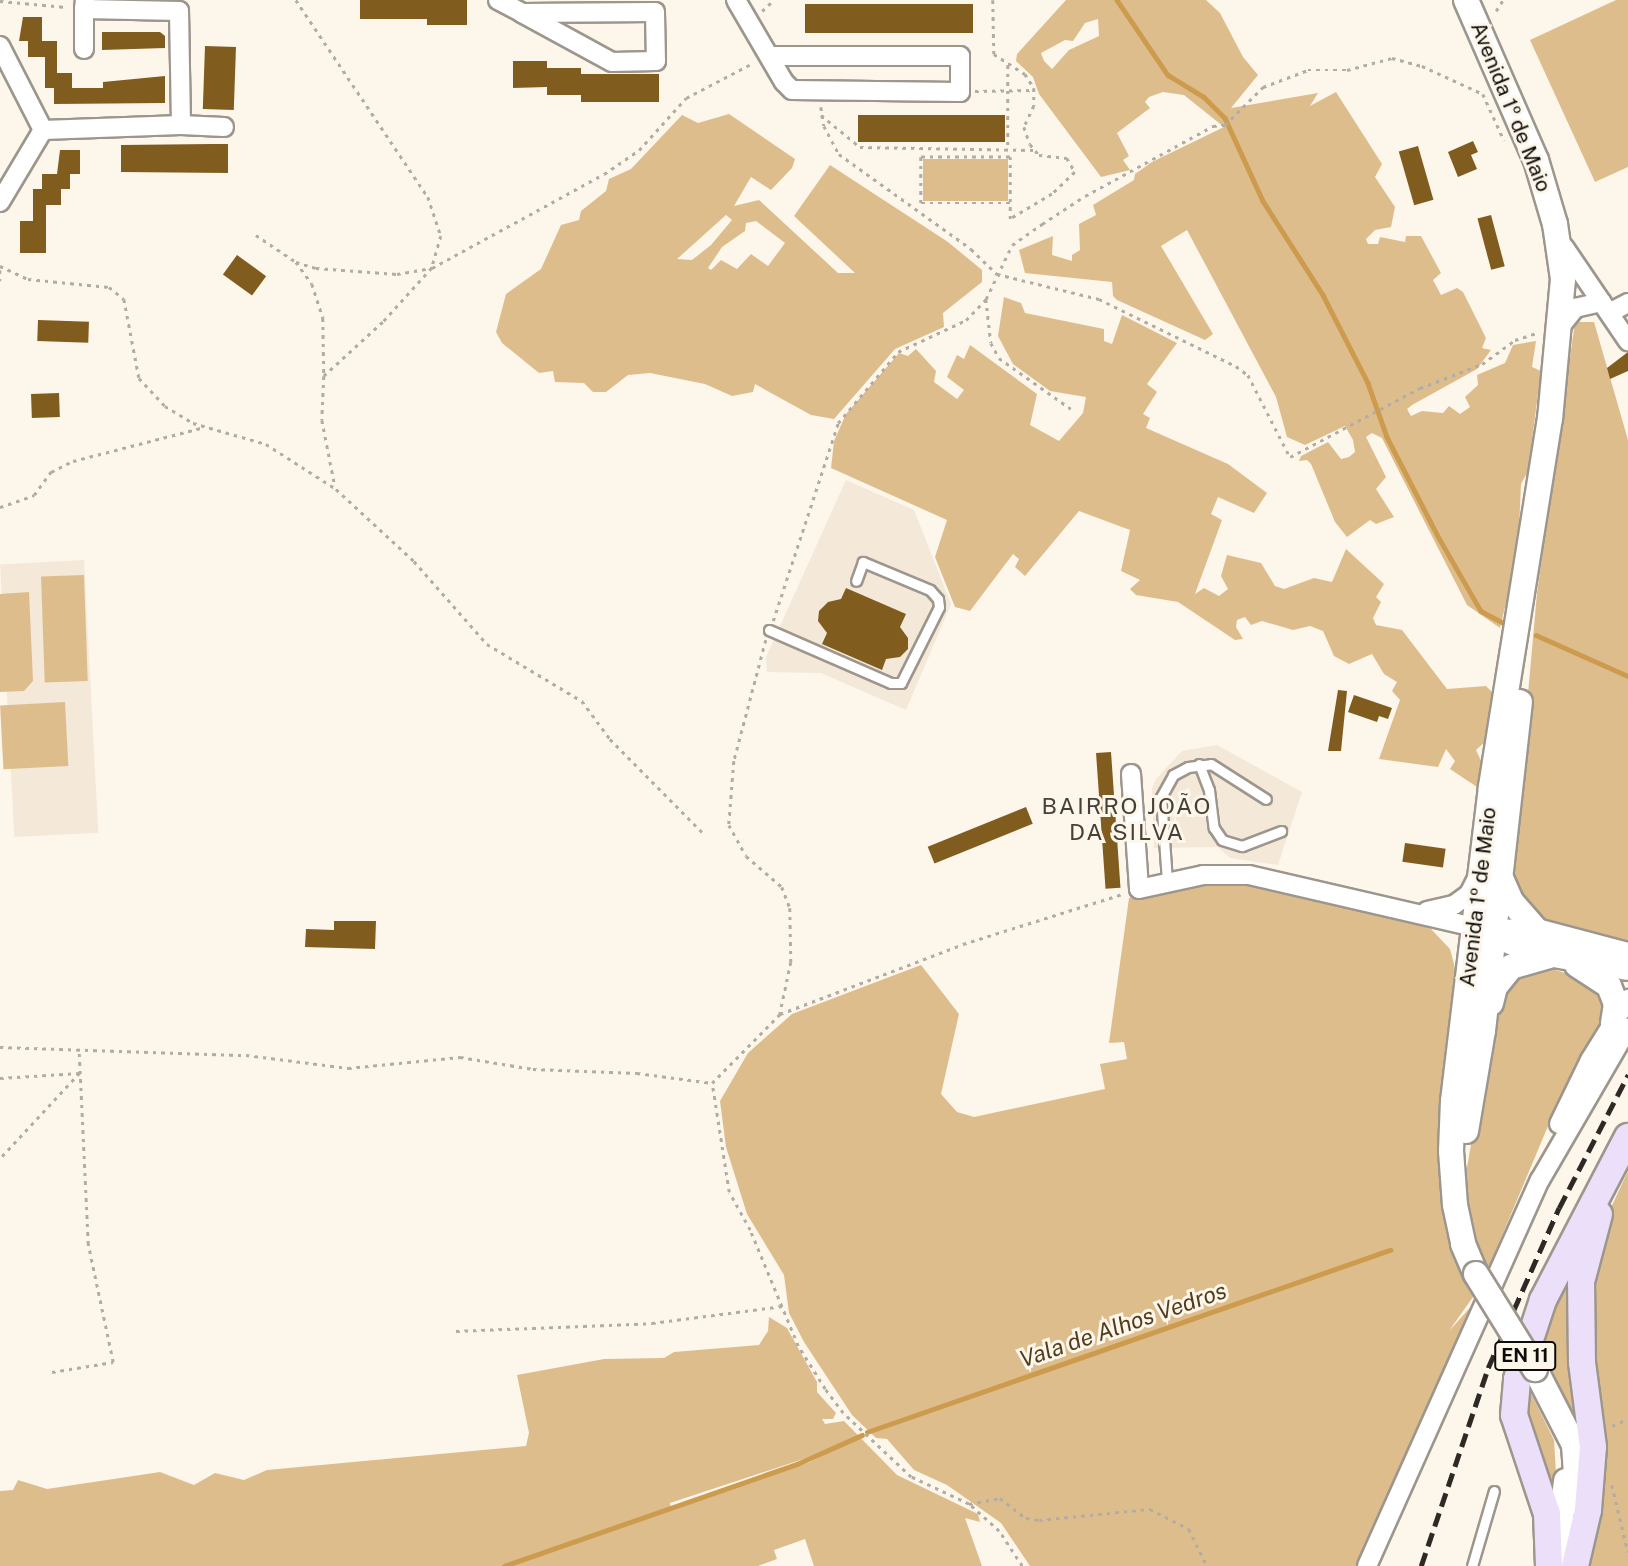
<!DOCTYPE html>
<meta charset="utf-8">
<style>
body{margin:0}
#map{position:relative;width:1628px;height:1566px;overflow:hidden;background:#fdf6eb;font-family:"Public Sans",sans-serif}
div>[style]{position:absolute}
.built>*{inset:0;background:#f4e8d8;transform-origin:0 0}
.green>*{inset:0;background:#debd8d;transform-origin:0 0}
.stream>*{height:4.5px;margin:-2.25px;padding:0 2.25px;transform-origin:2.25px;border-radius:2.25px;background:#cd9b4d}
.building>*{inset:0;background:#815c1f;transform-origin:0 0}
.path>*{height:2.5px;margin-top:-1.25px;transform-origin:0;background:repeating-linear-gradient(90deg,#b2aca4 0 3.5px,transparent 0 8.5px)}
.roads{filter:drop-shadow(2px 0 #9d968d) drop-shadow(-2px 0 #9d968d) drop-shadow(0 2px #9d968d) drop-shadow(0 -2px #9d968d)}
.service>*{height:9px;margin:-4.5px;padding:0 4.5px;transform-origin:4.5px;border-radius:4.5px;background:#fff}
.minor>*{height:18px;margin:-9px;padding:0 9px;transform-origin:9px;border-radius:9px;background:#fff}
.secondary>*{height:24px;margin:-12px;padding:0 12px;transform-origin:12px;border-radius:12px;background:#fff}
.primary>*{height:26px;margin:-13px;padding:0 13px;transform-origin:13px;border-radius:13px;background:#ebdffa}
.rail>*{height:4.5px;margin-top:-2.25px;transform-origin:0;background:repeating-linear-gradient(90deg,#2d2a26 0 14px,transparent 0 21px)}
.bridges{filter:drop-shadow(2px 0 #9d968d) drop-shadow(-2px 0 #9d968d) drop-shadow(0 2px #9d968d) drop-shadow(0 -2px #9d968d)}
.secondary-bridge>*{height:24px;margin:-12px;padding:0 12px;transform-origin:12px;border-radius:12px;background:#fff}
span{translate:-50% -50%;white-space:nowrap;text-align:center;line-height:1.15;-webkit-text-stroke:6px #fdf6eb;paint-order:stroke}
.shield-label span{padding:2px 5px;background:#fdf6eb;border:2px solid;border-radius:5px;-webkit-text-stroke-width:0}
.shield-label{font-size:19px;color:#0e0c09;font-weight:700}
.street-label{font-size:21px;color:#0e0c09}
.neighbourhood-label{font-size:23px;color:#464038;letter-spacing:2px}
.water-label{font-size:23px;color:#513c1b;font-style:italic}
</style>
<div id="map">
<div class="built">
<div style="clip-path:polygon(846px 480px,914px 510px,951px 604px,906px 710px,821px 673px,767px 672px,766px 657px)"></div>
<div style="left:84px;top:560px;width:273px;height:84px;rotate:87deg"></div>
<div style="clip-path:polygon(1217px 745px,1302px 792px,1278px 865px,1230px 858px,1218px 847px,1154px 848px,1152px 788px,1156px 779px,1182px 751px)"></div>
</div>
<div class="green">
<div style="clip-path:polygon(evenodd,1066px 0,1206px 0,1220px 13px,1243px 57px,1258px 75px,1231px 108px,1318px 93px,1310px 106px,1336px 92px,1382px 164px,1375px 177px,1395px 207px,1391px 227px,1375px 230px,1366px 239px,1368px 244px,1378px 244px,1380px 237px,1405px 242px,1406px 236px,1421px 236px,1441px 273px,1433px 280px,1441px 295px,1457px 288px,1463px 292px,1486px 338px,1482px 348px,1491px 350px,1477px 369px,1412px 405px,1407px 409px,1411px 416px,1422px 411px,1443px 413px,1449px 406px,1460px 414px,1470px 407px,1465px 397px,1478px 385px,1477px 375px,1505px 363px,1513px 345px,1536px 341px,1532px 367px,1541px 371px,1528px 471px,1521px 484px,1518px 553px,1500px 628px,1467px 605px,1382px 438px,1372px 433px,1366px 437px,1386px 477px,1376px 489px,1394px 517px,1376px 524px,1370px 520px,1347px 537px,1335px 522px,1311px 464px,1307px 460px,1299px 461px,1301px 456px,1328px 442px,1341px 459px,1349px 457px,1355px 452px,1353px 440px,1345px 426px,1305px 445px,1287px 437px,1276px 397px,1187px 230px,1161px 246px,1213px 334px,1205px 340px,1117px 300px,1113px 296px,1112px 282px,1025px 273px,1019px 250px,1053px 236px,1052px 255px,1072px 261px,1072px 255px,1080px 250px,1079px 224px,1096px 215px,1093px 205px,1134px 180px,1135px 174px,1152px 162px,1224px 127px,1184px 95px,1163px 92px,1149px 97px,1145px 102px,1150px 108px,1117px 133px,1129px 156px,1123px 160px,1130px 170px,1101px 177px,1039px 94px,1033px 77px,1016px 61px,1017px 54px,1066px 0,1098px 19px,1099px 36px,1069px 50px,1052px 69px,1044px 61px,1041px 53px,1065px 40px,1073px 41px,1085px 23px,1098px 19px)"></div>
<div style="clip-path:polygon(1616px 0,1628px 0,1628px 167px,1595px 182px,1530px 40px)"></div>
<div style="clip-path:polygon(evenodd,729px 114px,795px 159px,792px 168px,771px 190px,751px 177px,734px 206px,759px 200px,838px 273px,855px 273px,794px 216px,830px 165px,948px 242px,982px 270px,982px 282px,943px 313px,944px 327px,895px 349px,834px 419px,811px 415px,755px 384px,753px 392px,732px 396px,705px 384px,650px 373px,628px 375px,606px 392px,593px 392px,584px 383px,555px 382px,553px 371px,539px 373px,502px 343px,496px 332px,506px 294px,541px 269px,561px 225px,579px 220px,581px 211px,606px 191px,609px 179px,631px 169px,682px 115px,698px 123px,729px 114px,726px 215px,732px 220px,711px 245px,692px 260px,677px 259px,726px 215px,729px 114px,756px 221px,785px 243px,768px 266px,751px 254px,737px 269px,721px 260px,711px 270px,708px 268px,722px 247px,745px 231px,746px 223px,756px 221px)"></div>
<div style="left:923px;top:159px;width:85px;height:42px"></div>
<div style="clip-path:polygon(1004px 297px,1021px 303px,1025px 313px,1104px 329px,1104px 341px,1112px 344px,1122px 315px,1177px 343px,1147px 384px,1157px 392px,1143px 414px,1150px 418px,1146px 428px,1228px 464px,1267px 493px,1254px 513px,1218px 497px,1211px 514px,1222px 520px,1195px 594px,1204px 588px,1219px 596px,1228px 589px,1221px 576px,1227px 555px,1261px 563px,1275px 586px,1284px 589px,1314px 578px,1332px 582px,1346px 549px,1384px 584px,1376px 597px,1381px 602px,1373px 618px,1376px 625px,1402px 630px,1447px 689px,1486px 686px,1493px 693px,1487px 740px,1476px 750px,1484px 767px,1477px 787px,1450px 769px,1455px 761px,1446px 749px,1438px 767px,1379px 759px,1400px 700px,1392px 691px,1397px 682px,1384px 674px,1372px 654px,1349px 664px,1334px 656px,1323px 631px,1310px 626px,1293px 630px,1262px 621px,1251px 625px,1245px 617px,1237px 620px,1236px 627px,1243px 639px,1235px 640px,1178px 602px,1136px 595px,1130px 589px,1140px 580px,1121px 571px,1130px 530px,1079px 511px,1025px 576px,1015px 567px,1019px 559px,1013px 554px,970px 611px,955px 607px,935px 557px,947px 520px,831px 468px,834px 441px,846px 414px,899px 353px,908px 356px,916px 349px,936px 371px,934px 382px,957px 399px,964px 390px,947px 377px,957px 355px,964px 359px,970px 345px,1037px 394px,1030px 425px,1059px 441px,1083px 413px,1086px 397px,1050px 391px,1013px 364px,998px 336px)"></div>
<div style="clip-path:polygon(1575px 322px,1594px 322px,1628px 440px,1628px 944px,1536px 918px,1511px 885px,1537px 593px)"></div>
<div style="left:84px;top:575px;width:106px;height:43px;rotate:88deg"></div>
<div style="clip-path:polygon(29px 592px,33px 681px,24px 691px,0 692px,0 594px)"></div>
<div style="left:65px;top:702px;width:64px;height:65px;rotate:87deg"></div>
<div style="clip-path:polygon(1209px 883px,1257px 885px,1415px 923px,1431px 929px,1450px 949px,1455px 968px,1441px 1202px,1450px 1246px,1473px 1297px,1449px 1331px,1475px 1302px,1357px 1566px,1030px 1566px,1001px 1523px,947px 1485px,914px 1470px,887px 1439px,876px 1438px,852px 1415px,804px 1342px,789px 1313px,784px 1275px,747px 1214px,726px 1147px,720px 1101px,748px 1053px,792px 1014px,921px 965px,959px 1014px,941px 1094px,957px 1112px,974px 1117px,1105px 1089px,1100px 1064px,1127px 1059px,1124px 1042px,1109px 1043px,1129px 898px,1162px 887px)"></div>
<div style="clip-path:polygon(1543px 966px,1597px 983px,1608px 1017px,1551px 1119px,1488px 1269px,1472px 1232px,1465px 1179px,1493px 1019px,1504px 982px)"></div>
<div style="clip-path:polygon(1628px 1171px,1628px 1566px,1587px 1566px,1587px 1307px,1601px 1229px)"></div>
<div style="clip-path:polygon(1576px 1251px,1577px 1430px,1536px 1345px)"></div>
<div style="clip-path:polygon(evenodd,769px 1317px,787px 1328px,817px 1382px,817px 1392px,836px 1413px,833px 1419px,822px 1419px,825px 1424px,844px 1421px,897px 1475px,978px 1514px,980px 1522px,965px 1518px,982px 1566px,814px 1566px,805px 1539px,774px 1550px,777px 1559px,758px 1566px,0 1566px,0 1491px,13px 1490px,18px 1480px,47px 1489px,160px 1472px,194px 1485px,215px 1473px,244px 1480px,267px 1470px,526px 1446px,529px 1433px,517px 1375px,604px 1359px,664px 1358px,674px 1352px,759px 1345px,768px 1331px,769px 1317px,837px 1448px,810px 1462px,671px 1509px,670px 1503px,837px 1448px)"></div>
<div style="clip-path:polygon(1523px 1377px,1554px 1440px,1558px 1507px,1528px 1446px)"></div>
</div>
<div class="stream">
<div style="left:1117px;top:0;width:91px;rotate:55.8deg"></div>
<div style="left:1168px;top:75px;width:42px;rotate:31.4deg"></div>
<div style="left:1204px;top:97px;width:30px;rotate:45deg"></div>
<div style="left:1225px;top:118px;width:91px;rotate:65.4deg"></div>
<div style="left:1263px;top:201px;width:112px;rotate:57.4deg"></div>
<div style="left:1323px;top:295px;width:99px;rotate:62.9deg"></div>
<div style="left:1368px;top:383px;width:57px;rotate:70.6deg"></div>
<div style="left:1387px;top:437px;width:114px;rotate:62.8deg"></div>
<div style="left:1439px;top:538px;width:84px;rotate:60.1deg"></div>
<div style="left:1481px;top:611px;width:30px;rotate:28deg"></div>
<div style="left:1536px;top:635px;width:101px;rotate:24deg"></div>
<div style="left:867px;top:1432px;width:554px;rotate:-19.19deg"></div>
<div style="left:504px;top:1566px;width:310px;rotate:-19.2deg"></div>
<div style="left:797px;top:1464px;width:71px;rotate:-24deg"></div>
</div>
<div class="building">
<div style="clip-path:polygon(360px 0,467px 0,467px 25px,427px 25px,427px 19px,360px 19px)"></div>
<div style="left:973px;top:4px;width:29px;height:168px;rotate:90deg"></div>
<div style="clip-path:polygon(23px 17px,42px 17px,42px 41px,57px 41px,57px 73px,72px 73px,72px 88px,103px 88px,103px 82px,165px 76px,165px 103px,54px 104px,54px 88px,45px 88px,45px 57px,28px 57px,28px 41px,19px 41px)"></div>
<div style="clip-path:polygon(102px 32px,160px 32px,165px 36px,165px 48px,102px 50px)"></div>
<div style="left:205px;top:46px;width:31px;height:63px;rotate:2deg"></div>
<div style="clip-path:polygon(513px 61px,547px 61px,547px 68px,581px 68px,581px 74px,659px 74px,659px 102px,581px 102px,581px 95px,547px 95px,547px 87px,513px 88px)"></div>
<div style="left:858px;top:115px;width:147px;height:27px"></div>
<div style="clip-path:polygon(1473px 141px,1478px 152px,1471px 155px,1477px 169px,1458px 177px,1448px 152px)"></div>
<div style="clip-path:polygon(212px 144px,228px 144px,228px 173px,121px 172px,121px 145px)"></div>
<div style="left:1418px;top:146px;width:56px;height:20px;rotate:74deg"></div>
<div style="clip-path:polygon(60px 150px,80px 150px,80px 174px,70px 174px,70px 189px,61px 189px,61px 205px,46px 205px,46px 253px,20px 253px,20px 221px,33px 221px,33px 189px,42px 189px,42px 174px,57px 174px)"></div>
<div style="left:1491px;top:215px;width:53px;height:14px;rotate:75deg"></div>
<div style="left:237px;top:255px;width:36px;height:24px;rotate:36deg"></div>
<div style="left:38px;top:320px;width:51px;height:21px;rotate:2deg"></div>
<div style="clip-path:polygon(1628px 352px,1628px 371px,1610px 379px,1607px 368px)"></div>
<div style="left:59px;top:393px;width:24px;height:28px;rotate:88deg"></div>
<div style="clip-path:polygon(846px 588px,906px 614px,900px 627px,908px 638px,908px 649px,900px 657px,886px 659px,882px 670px,822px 644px,827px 633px,818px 621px,819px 611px,828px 602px,841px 599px)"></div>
<div style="clip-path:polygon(1338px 690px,1347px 691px,1341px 751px,1328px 751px)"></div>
<div style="clip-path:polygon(1354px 695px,1392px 708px,1388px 719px,1379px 716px,1377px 722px,1348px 712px)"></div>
<div style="left:1111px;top:752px;width:136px;height:15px;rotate:86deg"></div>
<div style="left:1026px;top:807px;width:18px;height:106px;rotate:68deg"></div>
<div style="left:1405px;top:843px;width:41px;height:19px;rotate:8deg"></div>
<div style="clip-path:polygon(334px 921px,376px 921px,375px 949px,305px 947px,306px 929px,334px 930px)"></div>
</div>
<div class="path">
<div style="left:296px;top:0;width:237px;rotate:56.2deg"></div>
<div style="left:428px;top:197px;width:41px;rotate:71.6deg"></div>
<div style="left:441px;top:236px;width:33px;rotate:106deg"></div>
<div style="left:432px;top:268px;width:73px;rotate:132.2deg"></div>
<div style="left:383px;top:322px;width:80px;rotate:137.5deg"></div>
<div style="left:324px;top:376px;width:44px;rotate:92.6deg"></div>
<div style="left:322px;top:420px;width:67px;rotate:78.9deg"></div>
<div style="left:993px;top:0;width:54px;rotate:88.9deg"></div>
<div style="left:994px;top:54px;width:37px;rotate:33deg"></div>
<div style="left:1025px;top:74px;width:17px;rotate:57deg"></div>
<div style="left:1034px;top:88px;width:18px;rotate:90deg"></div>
<div style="left:1034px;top:106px;width:23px;rotate:115deg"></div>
<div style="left:1024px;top:127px;width:18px;rotate:71deg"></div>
<div style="left:1030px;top:144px;width:14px;rotate:51deg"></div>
<div style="left:1039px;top:155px;width:28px;rotate:6deg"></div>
<div style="left:1067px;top:158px;width:16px;rotate:60deg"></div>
<div style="left:1075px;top:172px;width:32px;rotate:136deg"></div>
<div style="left:1052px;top:194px;width:49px;rotate:149.2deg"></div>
<div style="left:1010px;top:219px;width:62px;rotate:-90deg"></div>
<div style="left:1010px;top:157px;width:89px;rotate:180deg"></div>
<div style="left:921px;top:157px;width:46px;rotate:90deg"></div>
<div style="left:921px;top:203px;width:89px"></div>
<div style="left:0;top:1px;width:66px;rotate:5.2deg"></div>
<div style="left:762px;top:11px;width:16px;rotate:-43deg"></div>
<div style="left:1496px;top:11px;width:13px;rotate:-58deg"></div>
<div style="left:1008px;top:65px;width:84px;rotate:90deg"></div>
<div style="left:975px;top:91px;width:59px;rotate:-1deg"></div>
<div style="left:821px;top:107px;width:19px;rotate:81deg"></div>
<div style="left:824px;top:126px;width:32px;rotate:62deg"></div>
<div style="left:839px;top:154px;width:163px;rotate:35.7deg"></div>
<div style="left:971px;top:249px;width:36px;rotate:44deg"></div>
<div style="left:997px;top:274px;width:105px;rotate:13.8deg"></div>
<div style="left:1099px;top:299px;width:153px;rotate:26.1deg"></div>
<div style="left:1236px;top:366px;width:15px;rotate:37deg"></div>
<div style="left:1248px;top:375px;width:92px;rotate:62.9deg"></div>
<div style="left:1290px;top:457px;width:147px;rotate:-28deg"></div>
<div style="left:1420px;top:388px;width:66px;rotate:-21.2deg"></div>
<div style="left:1482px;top:364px;width:41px;rotate:-36deg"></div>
<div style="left:1515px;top:340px;width:25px;rotate:-18deg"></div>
<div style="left:821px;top:115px;width:50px;rotate:39.4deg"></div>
<div style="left:860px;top:147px;width:174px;rotate:1deg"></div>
<div style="left:256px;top:235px;width:48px;rotate:34deg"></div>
<div style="left:296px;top:262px;width:21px;rotate:17deg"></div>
<div style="left:316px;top:268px;width:81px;rotate:4.2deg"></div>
<div style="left:397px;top:274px;width:36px;rotate:-10deg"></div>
<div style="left:432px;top:268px;width:196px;rotate:-28.7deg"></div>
<div style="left:604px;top:174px;width:42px;rotate:-34.4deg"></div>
<div style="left:639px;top:150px;width:70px;rotate:-47.9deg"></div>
<div style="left:686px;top:98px;width:76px;rotate:-27.6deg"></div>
<div style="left:296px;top:262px;width:27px;rotate:54deg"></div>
<div style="left:312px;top:284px;width:36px;rotate:72deg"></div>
<div style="left:323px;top:318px;width:56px;rotate:89deg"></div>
<div style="left:0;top:266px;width:31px;rotate:25deg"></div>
<div style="left:28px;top:279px;width:81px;rotate:5.6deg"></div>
<div style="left:109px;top:287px;width:19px;rotate:39deg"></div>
<div style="left:124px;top:299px;width:80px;rotate:79.2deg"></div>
<div style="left:139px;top:378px;width:38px;rotate:47deg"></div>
<div style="left:165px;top:406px;width:33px;rotate:31deg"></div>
<div style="left:193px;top:423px;width:76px;rotate:16deg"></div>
<div style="left:266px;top:444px;width:83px;rotate:32.7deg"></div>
<div style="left:336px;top:489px;width:106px;rotate:42.7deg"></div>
<div style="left:414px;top:561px;width:111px;rotate:48.7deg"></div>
<div style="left:487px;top:644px;width:111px;rotate:31deg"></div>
<div style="left:582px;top:701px;width:47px;rotate:53.6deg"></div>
<div style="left:610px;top:739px;width:131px;rotate:45.3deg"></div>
<div style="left:0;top:270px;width:11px;rotate:90deg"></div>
<div style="left:986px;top:299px;width:44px;rotate:83.5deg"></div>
<div style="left:991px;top:343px;width:17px;rotate:62deg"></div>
<div style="left:999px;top:358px;width:88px;rotate:35.3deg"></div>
<div style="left:0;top:507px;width:36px;rotate:-19deg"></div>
<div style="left:34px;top:495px;width:29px;rotate:-54deg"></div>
<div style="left:51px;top:472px;width:25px;rotate:-27deg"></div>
<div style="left:73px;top:461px;width:135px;rotate:-14.5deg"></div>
<div style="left:773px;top:621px;width:208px;rotate:-71.8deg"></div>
<div style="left:838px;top:423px;width:93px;rotate:-49.8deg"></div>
<div style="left:898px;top:352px;width:75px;rotate:-25.2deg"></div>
<div style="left:966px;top:320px;width:29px;rotate:-46deg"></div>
<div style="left:986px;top:299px;width:60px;rotate:-64.3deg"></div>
<div style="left:1012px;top:245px;width:37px;rotate:-35deg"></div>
<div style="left:1042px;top:224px;width:51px;rotate:-33.1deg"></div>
<div style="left:1085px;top:196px;width:146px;rotate:-28.7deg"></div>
<div style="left:1213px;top:126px;width:12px;rotate:-5deg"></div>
<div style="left:1225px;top:125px;width:54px;rotate:-45deg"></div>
<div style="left:1263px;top:87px;width:48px;rotate:-20.7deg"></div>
<div style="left:1308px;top:70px;width:39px"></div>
<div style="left:1347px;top:70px;width:47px;rotate:-14.9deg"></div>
<div style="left:1392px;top:58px;width:31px;rotate:15deg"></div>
<div style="left:1422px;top:66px;width:67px;rotate:24.7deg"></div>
<div style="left:1483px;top:94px;width:51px;rotate:65.5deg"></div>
<div style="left:766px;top:640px;width:125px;rotate:104.8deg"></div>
<div style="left:734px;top:761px;width:64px;rotate:94.5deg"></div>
<div style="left:729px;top:825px;width:35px;rotate:61deg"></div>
<div style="left:746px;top:856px;width:48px;rotate:40.7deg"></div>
<div style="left:782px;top:887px;width:22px;rotate:69deg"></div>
<div style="left:790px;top:908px;width:54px;rotate:88.9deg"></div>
<div style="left:791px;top:962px;width:53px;rotate:101.9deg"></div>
<div style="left:0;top:1047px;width:246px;rotate:1.9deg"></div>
<div style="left:246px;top:1055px;width:103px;rotate:7.3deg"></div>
<div style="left:348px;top:1068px;width:113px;rotate:-5.6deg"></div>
<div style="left:460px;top:1057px;width:74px;rotate:9.3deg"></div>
<div style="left:533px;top:1069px;width:104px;rotate:2.2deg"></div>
<div style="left:637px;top:1073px;width:76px;rotate:7.6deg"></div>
<div style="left:0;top:1078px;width:80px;rotate:-3.6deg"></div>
<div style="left:80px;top:1073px;width:117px;rotate:132.9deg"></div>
<div style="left:456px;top:1331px;width:196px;rotate:-2.3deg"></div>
<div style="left:652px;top:1323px;width:132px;rotate:-7.4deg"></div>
<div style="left:52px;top:1372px;width:62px;rotate:-9.3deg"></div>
<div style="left:113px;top:1362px;width:121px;rotate:-102deg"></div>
<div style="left:88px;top:1244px;width:192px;rotate:-92.7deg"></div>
<div style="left:1612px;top:1426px;width:17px;rotate:-24deg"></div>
<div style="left:1612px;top:1485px;width:69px;rotate:76.6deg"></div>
<div style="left:969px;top:1504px;width:32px;rotate:-11deg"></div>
<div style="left:1000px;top:1498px;width:33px;rotate:38deg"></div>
<div style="left:1026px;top:1518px;width:13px;rotate:9deg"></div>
<div style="left:1039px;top:1520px;width:112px;rotate:-5.7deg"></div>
<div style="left:1150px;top:1509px;width:44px;rotate:27.1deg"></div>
<div style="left:1189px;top:1529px;width:41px;rotate:64.1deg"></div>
<div style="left:1022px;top:1566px;width:42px;rotate:-123.3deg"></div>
<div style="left:999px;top:1531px;width:40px;rotate:-138deg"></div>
<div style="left:969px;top:1504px;width:64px;rotate:-155deg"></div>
<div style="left:911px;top:1477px;width:93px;rotate:-136.7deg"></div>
<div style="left:843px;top:1413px;width:30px;rotate:-127deg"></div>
<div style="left:825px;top:1389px;width:51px;rotate:-122.1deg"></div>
<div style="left:798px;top:1346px;width:126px;rotate:-112.5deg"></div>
<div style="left:750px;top:1230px;width:43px;rotate:-118.9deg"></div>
<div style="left:729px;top:1192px;width:110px;rotate:-98.9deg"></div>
<div style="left:712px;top:1083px;width:97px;rotate:-45.4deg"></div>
<div style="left:780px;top:1014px;width:196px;rotate:-20.9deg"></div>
<div style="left:963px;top:944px;width:168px;rotate:-17.4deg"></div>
</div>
<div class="roads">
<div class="service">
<div style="left:769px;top:630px;width:133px;rotate:23.5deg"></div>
<div style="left:891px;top:683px;width:10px"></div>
<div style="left:901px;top:683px;width:85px;rotate:-63.4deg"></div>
<div style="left:939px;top:607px;width:8px;rotate:-97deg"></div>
<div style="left:938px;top:599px;width:12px;rotate:-132deg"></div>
<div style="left:930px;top:590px;width:73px;rotate:-157.3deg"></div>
<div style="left:863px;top:562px;width:20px;rotate:110deg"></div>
<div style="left:1199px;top:764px;width:28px;rotate:69deg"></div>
<div style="left:1209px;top:790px;width:38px;rotate:83deg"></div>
<div style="left:1214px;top:828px;width:14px;rotate:56deg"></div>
<div style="left:1222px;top:840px;width:21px;rotate:17deg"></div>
<div style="left:1242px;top:846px;width:42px;rotate:-21deg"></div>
<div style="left:1167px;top:881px;width:84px;rotate:-94.1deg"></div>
<div style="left:1161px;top:797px;width:25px;rotate:-61deg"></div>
<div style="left:1173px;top:775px;width:17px;rotate:-28deg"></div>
<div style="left:1188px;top:767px;width:23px;rotate:-7deg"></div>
<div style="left:1211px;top:764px;width:65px;rotate:32.5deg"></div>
<div style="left:1472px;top:1566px;width:78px;rotate:-73.7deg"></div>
</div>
<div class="minor">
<div style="left:498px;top:0;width:27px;rotate:28deg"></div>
<div style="left:522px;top:13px;width:102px;rotate:28.6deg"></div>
<div style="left:612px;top:62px;width:44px;rotate:-1.3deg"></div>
<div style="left:656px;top:61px;width:49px;rotate:-91.2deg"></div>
<div style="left:655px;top:12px;width:133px;rotate:179.6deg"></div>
<div style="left:736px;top:0;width:95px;rotate:59.7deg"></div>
<div style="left:784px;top:82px;width:11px;rotate:45deg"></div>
<div style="left:792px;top:90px;width:168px;rotate:0.7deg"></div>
<div style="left:960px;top:92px;width:36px;rotate:-90deg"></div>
<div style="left:960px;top:56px;width:191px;rotate:180deg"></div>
<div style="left:84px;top:9px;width:40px;rotate:90deg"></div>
<div style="left:0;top:46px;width:94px;rotate:62.9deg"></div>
<div style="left:43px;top:130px;width:138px;rotate:-2.1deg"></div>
<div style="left:181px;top:125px;width:114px;rotate:-91deg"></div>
<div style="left:179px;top:11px;width:95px;rotate:-178.8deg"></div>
<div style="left:84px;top:9px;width:9px;rotate:-84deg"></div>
<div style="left:181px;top:125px;width:43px;rotate:2.7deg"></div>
<div style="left:0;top:202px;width:84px;rotate:-59.2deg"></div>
<div style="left:1564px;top:247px;width:114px;rotate:55.8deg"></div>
<div style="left:1611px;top:312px;width:19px;rotate:-28deg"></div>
<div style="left:1559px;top:328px;width:26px;rotate:-51deg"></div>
<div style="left:1575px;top:308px;width:27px;rotate:-13deg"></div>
<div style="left:1131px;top:774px;width:115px;rotate:86deg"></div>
<div style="left:1139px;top:889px;width:66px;rotate:-12.3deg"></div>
<div style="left:1203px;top:875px;width:46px"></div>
<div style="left:1249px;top:875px;width:232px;rotate:13deg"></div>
<div style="left:1427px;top:911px;width:28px;rotate:-13deg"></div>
<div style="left:1454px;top:905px;width:19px;rotate:-36deg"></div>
<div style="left:1469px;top:894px;width:20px;rotate:-63deg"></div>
<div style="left:1559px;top:1124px;width:71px;rotate:-64.2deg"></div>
<div style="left:1590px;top:1060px;width:72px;rotate:-58.1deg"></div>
<div style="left:1367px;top:1566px;width:423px;rotate:-65.9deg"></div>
<div style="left:1540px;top:1180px;width:176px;rotate:-59.9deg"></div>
</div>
<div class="secondary">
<div style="left:1466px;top:0;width:175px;rotate:66.4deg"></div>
<div style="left:1536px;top:160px;width:67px;rotate:73.5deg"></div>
<div style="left:1555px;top:224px;width:56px;rotate:81.7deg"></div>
<div style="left:1563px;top:279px;width:140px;rotate:95.3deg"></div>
<div style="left:1550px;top:418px;width:374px;rotate:99.1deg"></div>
<div style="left:1491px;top:787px;width:316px;rotate:96.9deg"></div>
<div style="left:1453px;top:1101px;width:50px;rotate:92.3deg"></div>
<div style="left:1451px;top:1151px;width:54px;rotate:85.8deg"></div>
<div style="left:1455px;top:1205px;width:40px;rotate:78deg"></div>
<div style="left:1463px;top:1244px;width:33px;rotate:67deg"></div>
<div style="left:1500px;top:876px;width:27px;rotate:66deg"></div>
<div style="left:1511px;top:901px;width:40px;rotate:49deg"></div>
<div style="left:1479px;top:928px;width:57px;rotate:23.9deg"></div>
<div style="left:1531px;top:951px;width:98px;rotate:9.9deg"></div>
<div style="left:1494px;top:932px;width:43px;rotate:-1.3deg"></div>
<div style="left:1537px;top:931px;width:94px;rotate:14.8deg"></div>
<div style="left:1577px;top:965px;width:38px;rotate:33deg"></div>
<div style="left:1609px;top:986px;width:19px;rotate:69deg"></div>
<div style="left:1616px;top:1004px;width:19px;rotate:99deg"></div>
<div style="left:1491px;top:1003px;width:16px;rotate:-76deg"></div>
<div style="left:1495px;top:987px;width:26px;rotate:-51deg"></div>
<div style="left:1511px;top:967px;width:40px;rotate:-16deg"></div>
<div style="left:1466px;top:1131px;width:101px;rotate:-80.4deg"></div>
<div style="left:1483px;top:1031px;width:331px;rotate:-83.6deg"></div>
<div style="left:1535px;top:1369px;width:85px;rotate:62.8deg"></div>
<div style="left:1574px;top:1445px;width:57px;rotate:86deg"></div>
<div style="left:1555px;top:1566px;width:86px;rotate:-82.6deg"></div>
</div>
<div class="primary">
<div style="left:1549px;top:1566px;width:52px;rotate:-92.2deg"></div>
<div style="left:1547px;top:1514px;width:104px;rotate:-108.4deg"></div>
<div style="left:1514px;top:1415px;width:36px;rotate:-85deg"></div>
<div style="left:1517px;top:1379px;width:83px;rotate:-71.8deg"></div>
<div style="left:1543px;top:1300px;width:184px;rotate:-62.5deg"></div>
<div style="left:1575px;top:1566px;width:57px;rotate:-76.9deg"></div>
<div style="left:1588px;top:1510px;width:63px;rotate:-85.5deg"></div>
<div style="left:1593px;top:1447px;width:86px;rotate:-97.4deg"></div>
<div style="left:1582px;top:1362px;width:80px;rotate:-90.7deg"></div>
<div style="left:1581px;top:1282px;width:70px;rotate:-75.2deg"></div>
</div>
</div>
<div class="rail">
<div style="left:1421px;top:1566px;width:209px;rotate:-71.3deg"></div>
<div style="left:1488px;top:1368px;width:175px;rotate:-66.1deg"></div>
<div style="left:1559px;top:1208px;width:150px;rotate:-62.6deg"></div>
</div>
<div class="bridges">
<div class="secondary-bridge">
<div style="left:1476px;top:1274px;width:112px;rotate:58.2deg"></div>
</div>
</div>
<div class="shield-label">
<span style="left:1525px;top:1356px">EN 11</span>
</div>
<div class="street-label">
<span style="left:1511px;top:107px;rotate:68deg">Avenida 1º de Maio</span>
<span style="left:1478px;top:897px;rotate:-83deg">Avenida 1º de Maio</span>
</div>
<div class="neighbourhood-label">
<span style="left:1127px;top:819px">BAIRRO JOÃO<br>DA SILVA</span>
</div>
<div class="water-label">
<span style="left:1123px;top:1325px;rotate:-19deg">Vala de Alhos Vedros</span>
</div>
</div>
